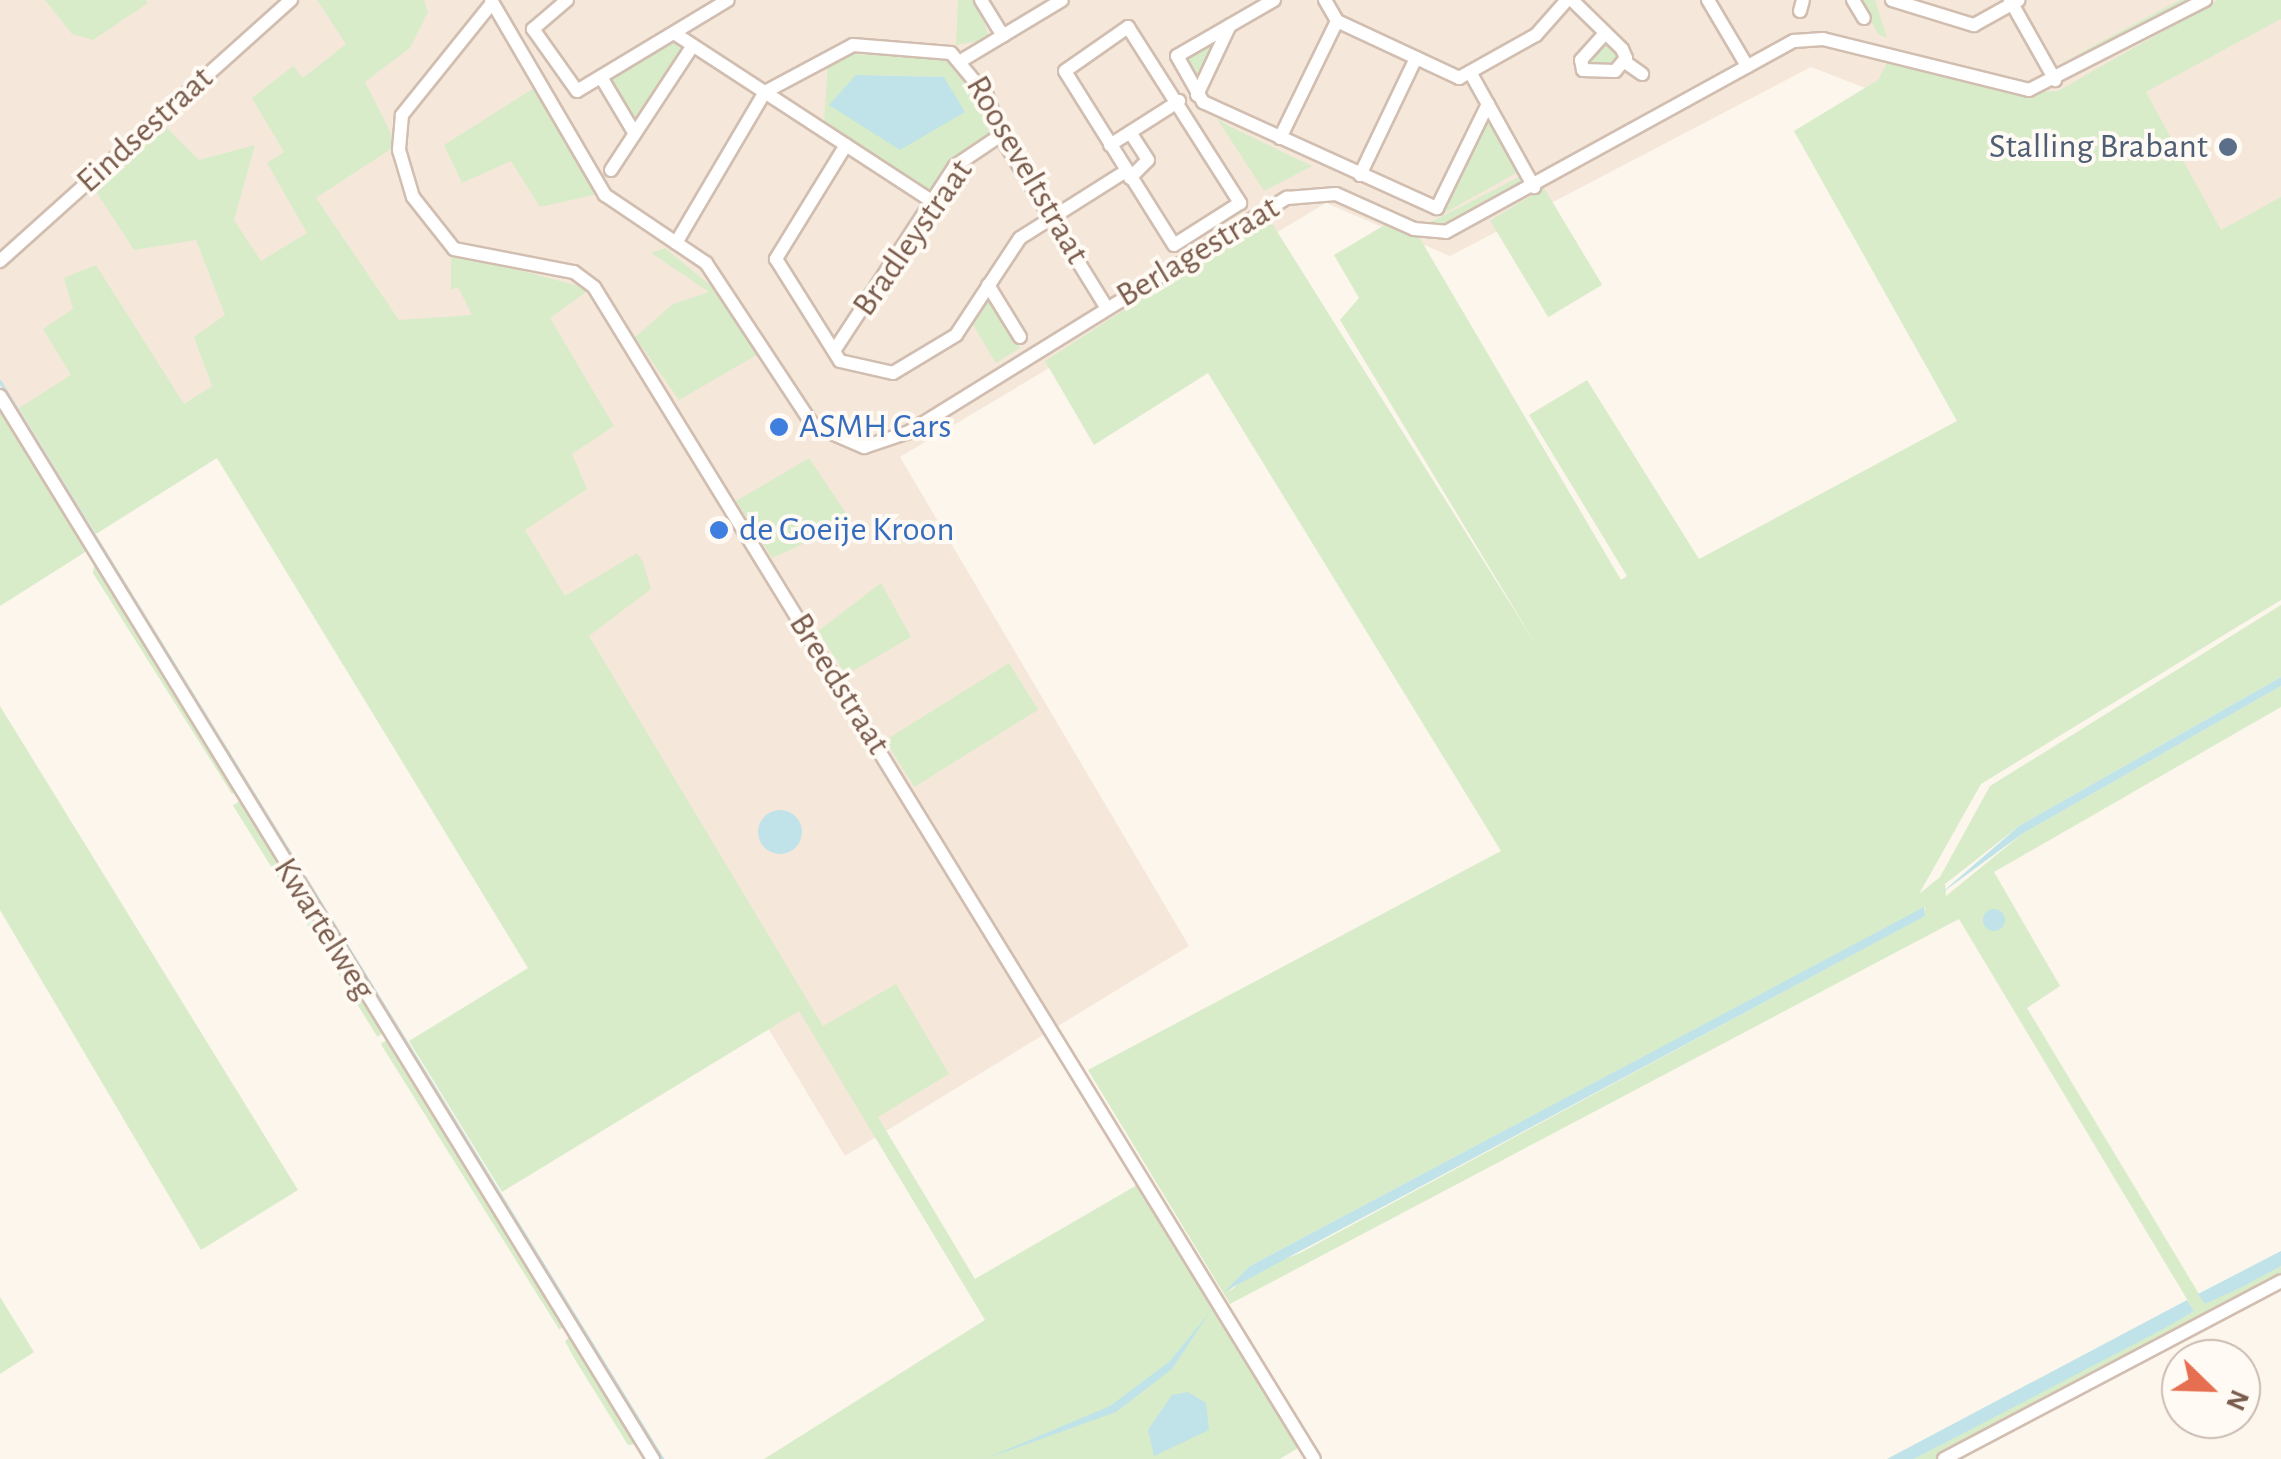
<!DOCTYPE html>
<style>
body{margin:0}
#map{position:relative;width:2281px;height:1459px;overflow:hidden;background:#fdf6ec;font-family:"Alegreya Sans",sans-serif}
div>[style]{position:absolute}
.residential>*{inset:0;background:#f5e8da}
.green>*{inset:0;background:#d8ecc9;transform-origin:0 0}
.water>*{inset:0;background:#bfe3e8}
.round{border-radius:50%}
.stream>*{height:2.5px;margin:-1.25px;padding:0 1.25px;transform-origin:1.25px;border-radius:1.25px;background:#bfe3e8}
.roads{filter:drop-shadow(2px 0 #d1beb0) drop-shadow(-2px 0 #d1beb0) drop-shadow(0 2px #d1beb0) drop-shadow(0 -2px #d1beb0)}
.minor>*{height:12px;margin:-6px;padding:0 6px;transform-origin:6px;border-radius:6px;background:#fff}
.dots>*{width:28px;height:28px;translate:-50% -50%;box-sizing:border-box;border:5px solid #fffaf3;border-radius:50%}
span{translate:-50% -50%;white-space:nowrap;text-align:center;line-height:1.15;-webkit-text-stroke:8px #fffaf3;paint-order:stroke}
.street-label{font-size:35px;color:#7a5c4d}
.service-label{font-size:35px;color:#4e5e75}
.right{translate:-100% -50%;text-align:right}
.shop-label{font-size:35px;color:#366cbe}
.left{translate:0 -50%;text-align:left}
.north{position:absolute;left:2161px;top:1339px;width:100px;height:100px;box-sizing:border-box;background:#fffaf3;border:2px solid #cabbb1;border-radius:50%;rotate:113deg;font-size:28px;font-weight:700;line-height:40px;text-align:center;color:#7a5c4d}
.north::after{content:'';display:block;margin:auto;width:35px;height:45px;background:#e76f51;clip-path:polygon(50% 0,100% 100%,50% 72%,0 100%)}
</style>
<div id="map">
<div class="residential">
<div style="clip-path:polygon(0 0,2281px 0,2281px 205px,2211px 242px,1990px 136px,1811px 67px,1450px 256px,1326px 203px,900px 457px,1189px 946px,845px 1156px,328px 296px,0 601px)"></div>
</div>
<div class="green">
<div style="clip-path:polygon(45px 0,146px 0,148px 3px,93px 40px,72px 34px)"></div>
<div style="clip-path:polygon(317px 0,424px 0,428px 12px,410px 48px,365px 82px,397px 145px,316px 198px,399px 320px,472px 315px,458px 287px,451px 290px,451px 252px,590px 289px,550px 318px,614px 426px,572px 454px,587px 489px,525px 530px,565px 596px,637px 553px,643px 562px,651px 589px,589px 636px,823px 1026px,896px 984px,949px 1074px,878px 1117px,975px 1279px,1137px 1185px,1298px 1448px,1280px 1459px,764px 1459px,985px 1320px,799px 1011px,502px 1192px,409px 1041px,528px 968px,217px 458px,96px 534px,19px 408px,71px 375px,43px 329px,73px 309px,64px 278px,96px 265px,184px 404px,212px 386px,194px 337px,225px 315px,196px 240px,134px 250px,95px 190px,166px 127px,199px 160px,255px 145px,234px 220px,261px 261px,307px 233px,267px 163px,284px 152px,252px 98px,293px 66px,303px 78px,346px 44px)"></div>
<div style="clip-path:polygon(958px 0,976px 0,990px 39px,956px 45px)"></div>
<div style="clip-path:polygon(1860px 0,1875px 0,1887px 38px,1878px 34px)"></div>
<div style="clip-path:polygon(2180px 0,2198px 0,2064px 62px,2102px 41px)"></div>
<div style="clip-path:polygon(evenodd,2218px 0,2281px 0,2281px 19px,2146px 92px,2221px 230px,2281px 197px,2281px 600px,1981px 784px,1919px 894px,1940px 877px,1990px 786px,2281px 605px,2281px 677px,2019px 826px,1945px 884px,1946px 896px,2022px 834px,2281px 686px,2281px 707px,1994px 872px,2060px 986px,2027px 1008px,2205px 1304px,2281px 1266px,2281px 1277px,1936px 1459px,1914px 1459px,2194px 1311px,1959px 919px,1230px 1304px,1088px 1070px,1501px 851px,1208px 373px,1094px 445px,1045px 361px,1268px 217px,1535px 643px,1340px 320px,1359px 298px,1334px 255px,1388px 223px,1419px 237px,1621px 580px,1627px 576px,1529px 415px,1587px 380px,1699px 559px,1957px 421px,1794px 131px,1878px 80px,1888px 61px,2019px 93px,2058px 91px,2218px 0,1925px 907px,1924px 916px,1300px 1253px,1252px 1272px,1228px 1293px,1250px 1266px,1925px 907px)"></div>
<div style="clip-path:polygon(671px 39px,684px 48px,633px 120px,610px 76px)"></div>
<div style="clip-path:polygon(1215px 41px,1217px 43px,1199px 84px,1182px 57px)"></div>
<div style="clip-path:polygon(1607px 41px,1620px 54px,1616px 66px,1589px 68px,1585px 61px)"></div>
<div style="clip-path:polygon(evenodd,850px 54px,953px 58px,981px 98px,990px 136px,949px 162px,928px 192px,824px 123px,828px 62px,850px 54px,856px 75px,943px 77px,965px 112px,856px 75px)"></div>
<div style="clip-path:polygon(534px 88px,598px 194px,540px 207px,511px 161px,462px 183px,444px 145px)"></div>
<div style="clip-path:polygon(1216px 117px,1225px 124px,1312px 166px,1264px 191px)"></div>
<div style="clip-path:polygon(1487px 117px,1520px 171px,1439px 216px,1444px 206px)"></div>
<div style="clip-path:polygon(1521px 176px,1518px 187px,1448px 226px,1423px 226px)"></div>
<div style="left:1544px;top:188px;width:113px;height:63px;rotate:59deg"></div>
<div style="clip-path:polygon(665px 248px,722px 295px,760px 353px,679px 400px,635px 337px,673px 304px,709px 292px,651px 253px)"></div>
<div style="clip-path:polygon(986px 297px,1020px 348px,996px 363px,970px 320px)"></div>
<div style="clip-path:polygon(0 406px,90px 549px,0 606px)"></div>
<div style="clip-path:polygon(809px 458px,852px 522px,772px 558px,736px 501px)"></div>
<div style="clip-path:polygon(95px 557px,238px 790px,232px 794px,93px 573px)"></div>
<div style="clip-path:polygon(881px 583px,911px 637px,846px 675px,818px 631px)"></div>
<div style="left:1009px;top:663px;width:55px;height:146px;rotate:58deg"></div>
<div style="clip-path:polygon(0 706px,298px 1190px,201px 1250px,0 910px)"></div>
<div style="left:243px;top:799px;width:273px;height:12px;rotate:58deg"></div>
<div style="left:390px;top:1038px;width:337px;height:11px;rotate:58deg"></div>
<div style="clip-path:polygon(0 1297px,34px 1352px,0 1374px)"></div>
<div style="clip-path:polygon(572px 1335px,639px 1444px,628px 1445px,574px 1358px,565px 1341px)"></div>
</div>
<div class="water">
<div style="clip-path:polygon(856px 75px,944px 77px,965px 112px,900px 150px,829px 105px)"></div>
<div style="clip-path:polygon(2281px 677px,2281px 686px,2022px 834px,1939px 895px,2019px 826px)"></div>
<div class="round" style="left:758px;top:810px;width:44px;height:44px"></div>
<div style="clip-path:polygon(1924px 907px,1925px 916px,1224px 1292px,1250px 1266px)"></div>
<div class="round" style="left:1983px;top:909px;width:22px;height:22px"></div>
<div style="clip-path:polygon(2281px 1251px,2281px 1266px,2242px 1287px,2205px 1304px,2198px 1294px)"></div>
<div style="clip-path:polygon(2187px 1300px,2194px 1311px,2167px 1327px,1914px 1459px,1887px 1459px)"></div>
<div style="clip-path:polygon(1210px 1312px,1172px 1369px,1116px 1412px,985px 1459px,1110px 1406px,1170px 1361px)"></div>
<div style="clip-path:polygon(1188px 1392px,1206px 1403px,1209px 1430px,1154px 1456px,1148px 1430px,1172px 1395px)"></div>
</div>
<div class="stream">
<div style="left:0;top:381px;width:1266px;rotate:58.41deg"></div>
</div>
<div class="roads">
<div class="minor">
<div style="left:491px;top:0;width:226px;rotate:59.7deg"></div>
<div style="left:605px;top:195px;width:122px;rotate:34deg"></div>
<div style="left:706px;top:263px;width:194px;rotate:56.6deg"></div>
<div style="left:813px;top:425px;width:56px;rotate:23.3deg"></div>
<div style="left:864px;top:447px;width:47px;rotate:-18.4deg"></div>
<div style="left:909px;top:432px;width:445px;rotate:-31.8deg"></div>
<div style="left:1287px;top:198px;width:49px;rotate:-4.7deg"></div>
<div style="left:1336px;top:194px;width:85px;rotate:24.2deg"></div>
<div style="left:1414px;top:229px;width:32px;rotate:5deg"></div>
<div style="left:1446px;top:232px;width:397px;rotate:-28.8deg"></div>
<div style="left:1794px;top:41px;width:29px;rotate:-4deg"></div>
<div style="left:1823px;top:39px;width:212px;rotate:13.9deg"></div>
<div style="left:2029px;top:90px;width:198px;rotate:-27.1deg"></div>
<div style="left:567px;top:0;width:45px;rotate:139.5deg"></div>
<div style="left:533px;top:29px;width:76px;rotate:54.6deg"></div>
<div style="left:577px;top:91px;width:176px;rotate:-31.1deg"></div>
<div style="left:981px;top:0;width:42px;rotate:58.6deg"></div>
<div style="left:1274px;top:0;width:112px;rotate:150deg"></div>
<div style="left:1177px;top:56px;width:53px;rotate:60.5deg"></div>
<div style="left:1203px;top:102px;width:257px;rotate:24.4deg"></div>
<div style="left:1437px;top:208px;width:116px;rotate:-63.9deg"></div>
<div style="left:1325px;top:0;width:24px;rotate:60deg"></div>
<div style="left:1337px;top:21px;width:135px;rotate:25deg"></div>
<div style="left:1459px;top:78px;width:88px;rotate:-29.2deg"></div>
<div style="left:1536px;top:35px;width:47px;rotate:-48.5deg"></div>
<div style="left:1572px;top:0;width:70px;rotate:44.4deg"></div>
<div style="left:1622px;top:49px;width:10px;rotate:66deg"></div>
<div style="left:1626px;top:58px;width:17px;rotate:130deg"></div>
<div style="left:1615px;top:71px;width:32px;rotate:-178deg"></div>
<div style="left:1583px;top:70px;width:10px;rotate:-101deg"></div>
<div style="left:1581px;top:60px;width:36px;rotate:-48deg"></div>
<div style="left:1708px;top:0;width:77px;rotate:59.4deg"></div>
<div style="left:1853px;top:0;width:21px;rotate:59deg"></div>
<div style="left:1892px;top:0;width:86px;rotate:17deg"></div>
<div style="left:1974px;top:25px;width:51px;rotate:-29.1deg"></div>
<div style="left:2010px;top:0;width:92px;rotate:60.6deg"></div>
<div style="left:492px;top:3px;width:144px;rotate:128.8deg"></div>
<div style="left:402px;top:115px;width:35px;rotate:95deg"></div>
<div style="left:399px;top:150px;width:49px;rotate:73.4deg"></div>
<div style="left:413px;top:197px;width:66px;rotate:51.7deg"></div>
<div style="left:454px;top:249px;width:122px;rotate:10.9deg"></div>
<div style="left:574px;top:272px;width:25px;rotate:37deg"></div>
<div style="left:594px;top:287px;width:1375px;rotate:58.44deg"></div>
<div style="left:1800px;top:11px;width:11px;rotate:-75deg"></div>
<div style="left:1128px;top:27px;width:209px;rotate:57.5deg"></div>
<div style="left:1240px;top:203px;width:78px;rotate:147.5deg"></div>
<div style="left:1174px;top:245px;width:205px;rotate:-122.1deg"></div>
<div style="left:1065px;top:71px;width:77px;rotate:-34.9deg"></div>
<div style="left:674px;top:33px;width:308px;rotate:33.1deg"></div>
<div style="left:964px;top:59px;width:114px;rotate:-31deg"></div>
<div style="left:1625px;top:62px;width:21px;rotate:35deg"></div>
<div style="left:1470px;top:72px;width:132px;rotate:60.9deg"></div>
<div style="left:601px;top:77px;width:66px;rotate:59.2deg"></div>
<div style="left:1197px;top:95px;width:77px;rotate:-64.8deg"></div>
<div style="left:1280px;top:138px;width:130px;rotate:-64deg"></div>
<div style="left:846px;top:145px;width:134px;rotate:121.6deg"></div>
<div style="left:776px;top:259px;width:120px;rotate:57.9deg"></div>
<div style="left:840px;top:361px;width:54px;rotate:12.8deg"></div>
<div style="left:893px;top:373px;width:74px;rotate:-31.1deg"></div>
<div style="left:956px;top:335px;width:116px;rotate:-56.6deg"></div>
<div style="left:1020px;top:238px;width:125px;rotate:-32.3deg"></div>
<div style="left:1110px;top:145px;width:82px;rotate:-32.5deg"></div>
<div style="left:611px;top:170px;width:149px;rotate:-56.7deg"></div>
<div style="left:1360px;top:175px;width:130px;rotate:-64.4deg"></div>
<div style="left:1130px;top:178px;width:25px;rotate:-45deg"></div>
<div style="left:1148px;top:160px;width:33px;rotate:-123deg"></div>
<div style="left:676px;top:243px;width:175px;rotate:-59.5deg"></div>
<div style="left:765px;top:92px;width:100px;rotate:-28.1deg"></div>
<div style="left:853px;top:45px;width:98px;rotate:4.7deg"></div>
<div style="left:951px;top:53px;width:56px;rotate:50.1deg"></div>
<div style="left:987px;top:96px;width:47px;rotate:70deg"></div>
<div style="left:1003px;top:140px;width:196px;rotate:58.3deg"></div>
<div style="left:0;top:261px;width:391px;rotate:-41.9deg"></div>
<div style="left:988px;top:285px;width:61px;rotate:58.4deg"></div>
<div style="left:834px;top:351px;width:221px;rotate:-56.8deg"></div>
<div style="left:955px;top:166px;width:55px;rotate:-34deg"></div>
<div style="left:0;top:396px;width:1248px;rotate:58.44deg"></div>
<div style="left:1944px;top:1459px;width:381px;rotate:-27.8deg"></div>
</div>
</div>
<div class="dots">
<div style="left:2228px;top:147px;background:#5c6f8a"></div>
<div style="left:779px;top:427px;background:#3f7fe0"></div>
<div style="left:719px;top:530px;background:#3f7fe0"></div>
</div>
<div class="street-label">
<span style="left:145px;top:130px;rotate:-42deg">Eindsestraat</span>
<span style="left:1027px;top:170px;rotate:60deg">Rooseveltstraat</span>
<span style="left:913px;top:238px;rotate:-55deg">Bradleystraat</span>
<span style="left:1198px;top:252px;rotate:-31deg">Berlagestraat</span>
<span style="left:839px;top:684px;rotate:58deg">Breedstraat</span>
<span style="left:324px;top:929px;rotate:58deg">Kwartelweg</span>
</div>
<div class="service-label">
<span class="right" style="left:2208px;top:147px">Stalling Brabant</span>
</div>
<div class="shop-label">
<span class="left" style="left:799px;top:427px">ASMH Cars</span>
<span class="left" style="left:739px;top:530px">de Goeije Kroon</span>
</div>
<div class="north">N</div>
</div>
